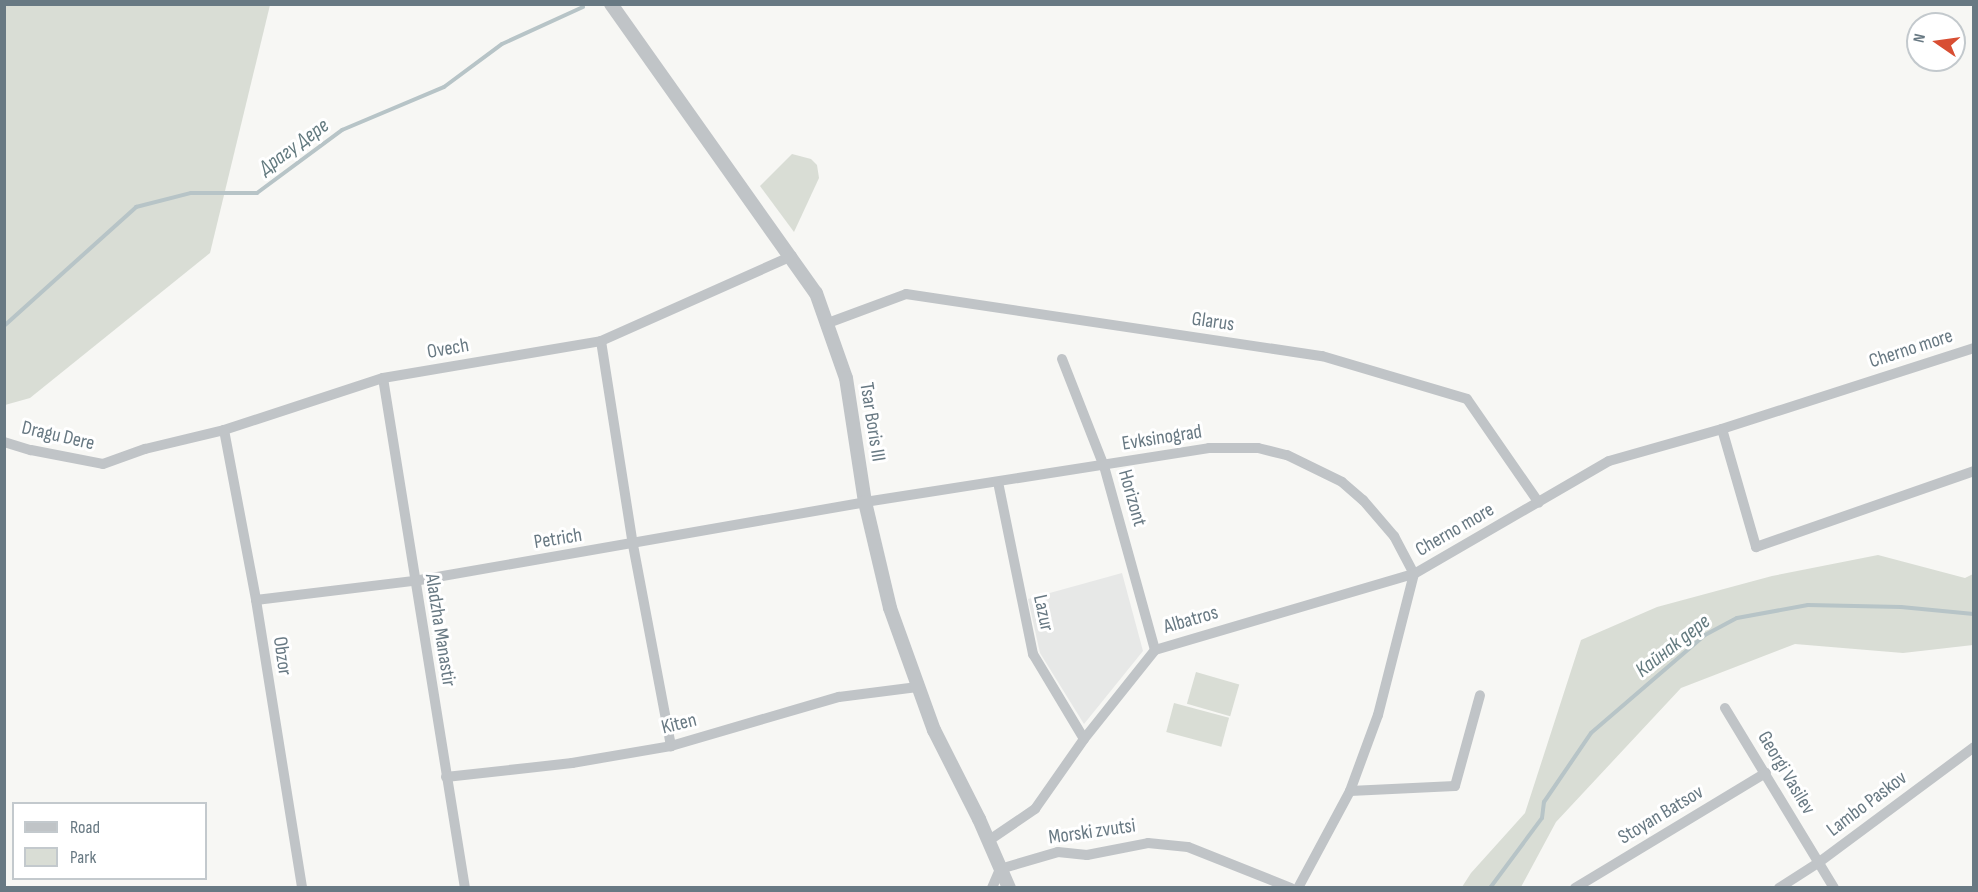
<!DOCTYPE html>
<meta charset="utf-8">
<style>
body{margin:0}
#map{position:relative;width:1978px;height:892px;overflow:hidden;background:#f7f7f4;font-family:"Sofia Sans Condensed",sans-serif}
div>[style]{position:absolute}
.built>*{inset:0;background:#e7e8e7}
.green>*{inset:0;background:#d9ddd5;transform-origin:0 0}
.stream>*{height:4px;margin:-2px;padding:0 2px;transform-origin:2px;border-radius:2px;background:#b7c4c7}
.minor>*{height:10px;margin:-5px;padding:0 5px;transform-origin:5px;border-radius:5px;background:#c0c4c7}
.tertiary>*{height:14px;margin:-7px;padding:0 7px;transform-origin:7px;border-radius:7px;background:#c0c4c7}
span{translate:-50% -50%;white-space:nowrap;text-align:center;line-height:1.15;-webkit-text-stroke:6px #fff;paint-order:stroke}
.street-label{font-size:20px;color:#687983}
.water-label{font-size:21px;color:#637a7f;font-style:italic}
.frame{position:absolute;inset:0;border:6px solid #687983;pointer-events:none}
.legend{position:absolute;left:12px;top:802px;width:195px;height:78px;box-sizing:border-box;background:#fff;border:2px solid #c3c9cd;margin:0;padding:8px 10px;list-style:none;font-size:18px;color:#687983}
.legend li{display:flex;align-items:center;gap:12px;height:30px}
.legend b{width:30px;border:2px solid #c3c9cd}
.north{position:absolute;left:1906px;top:12px;width:60px;height:60px;box-sizing:border-box;background:#fff;border:2px solid #c3c9cd;border-radius:50%;rotate:283deg;font-size:16px;font-weight:700;line-height:24px;text-align:center;color:#687983}
.north::after{content:'';display:block;margin:auto;width:21px;height:27px;background:#d84e33;clip-path:polygon(50% 0,100% 100%,50% 72%,0 100%)}
</style>
<div id="map">
<div class="built">
<div style="clip-path:polygon(1122px 573px,1143px 651px,1084px 724px,1040px 653px,1028px 599px)"></div>
</div>
<div class="green">
<div style="clip-path:polygon(5px 4px,270px 5px,210px 253px,30px 398px,5px 405px)"></div>
<div style="clip-path:polygon(792px 154px,811px 159px,817px 165px,819px 178px,794px 232px,760px 186px)"></div>
<div style="clip-path:polygon(1878px 555px,1965px 578px,1973px 574px,1973px 645px,1903px 653px,1795px 644px,1681px 688px,1556px 822px,1521px 887px,1462px 887px,1471px 873px,1525px 813px,1581px 640px,1657px 607px,1772px 576px)"></div>
<div style="left:1196px;top:672px;width:45px;height:33px;rotate:16deg"></div>
<div style="left:1174px;top:703px;width:57px;height:30px;rotate:15deg"></div>
</div>
<div class="stream">
<div style="left:4px;top:326px;width:178px;rotate:-42deg"></div>
<div style="left:136px;top:207px;width:57px;rotate:-14.3deg"></div>
<div style="left:191px;top:193px;width:66px"></div>
<div style="left:257px;top:193px;width:106px;rotate:-36.5deg"></div>
<div style="left:342px;top:130px;width:111px;rotate:-22.9deg"></div>
<div style="left:444px;top:87px;width:72px;rotate:-36.6deg"></div>
<div style="left:502px;top:44px;width:89px;rotate:-24.6deg"></div>
<div style="left:1490px;top:888px;width:87px;rotate:-53.4deg"></div>
<div style="left:1542px;top:818px;width:16px;rotate:-83deg"></div>
<div style="left:1544px;top:802px;width:83px;rotate:-55.7deg"></div>
<div style="left:1591px;top:733px;width:150px;rotate:-40.7deg"></div>
<div style="left:1705px;top:635px;width:36px;rotate:-28deg"></div>
<div style="left:1737px;top:618px;width:72px;rotate:-10.4deg"></div>
<div style="left:1808px;top:605px;width:93px;rotate:1.2deg"></div>
<div style="left:1901px;top:607px;width:73px;rotate:5.5deg"></div>
</div>
<div class="minor">
<div style="left:828px;top:323px;width:83px;rotate:-20.4deg"></div>
<div style="left:906px;top:294px;width:421px;rotate:8.5deg"></div>
<div style="left:1322px;top:356px;width:151px;rotate:16.5deg"></div>
<div style="left:1467px;top:399px;width:126px;rotate:55.3deg"></div>
<div style="left:601px;top:341px;width:206px;rotate:81.1deg"></div>
<div style="left:633px;top:545px;width:205px;rotate:79.3deg"></div>
<div style="left:1974px;top:348px;width:265px;rotate:162.2deg"></div>
<div style="left:1722px;top:429px;width:123px;rotate:73.9deg"></div>
<div style="left:1756px;top:547px;width:231px;rotate:-19.2deg"></div>
<div style="left:1062px;top:359px;width:115px;rotate:68.6deg"></div>
<div style="left:1104px;top:466px;width:191px;rotate:74.5deg"></div>
<div style="left:383px;top:378px;width:517px;rotate:80.87deg"></div>
<div style="left:224px;top:430px;width:173px;rotate:79.3deg"></div>
<div style="left:256px;top:600px;width:292px;rotate:80.9deg"></div>
<div style="left:4px;top:442px;width:28px;rotate:17deg"></div>
<div style="left:31px;top:450px;width:73px;rotate:11deg"></div>
<div style="left:103px;top:464px;width:45px;rotate:-19.7deg"></div>
<div style="left:145px;top:449px;width:81px;rotate:-13.5deg"></div>
<div style="left:224px;top:430px;width:167px;rotate:-18.1deg"></div>
<div style="left:383px;top:378px;width:221px;rotate:-9.6deg"></div>
<div style="left:601px;top:341px;width:209px;rotate:-24deg"></div>
<div style="left:998px;top:482px;width:176px;rotate:78.5deg"></div>
<div style="left:1033px;top:654px;width:99px;rotate:59deg"></div>
<div style="left:256px;top:600px;width:159px;rotate:-6.9deg"></div>
<div style="left:414px;top:581px;width:458px;rotate:-9.9deg"></div>
<div style="left:865px;top:502px;width:348px;rotate:-8.9deg"></div>
<div style="left:1209px;top:448px;width:49px"></div>
<div style="left:1258px;top:448px;width:30px;rotate:14deg"></div>
<div style="left:1287px;top:455px;width:61px;rotate:26.1deg"></div>
<div style="left:1342px;top:482px;width:28px;rotate:41deg"></div>
<div style="left:1363px;top:500px;width:48px;rotate:49.3deg"></div>
<div style="left:1394px;top:536px;width:43px;rotate:62.2deg"></div>
<div style="left:1725px;top:708px;width:210px;rotate:58.8deg"></div>
<div style="left:446px;top:777px;width:127px;rotate:-6.3deg"></div>
<div style="left:572px;top:763px;width:100px;rotate:-9.7deg"></div>
<div style="left:671px;top:746px;width:175px;rotate:-16.3deg"></div>
<div style="left:839px;top:697px;width:79px;rotate:-7.3deg"></div>
<div style="left:1350px;top:791px;width:105px;rotate:-2.7deg"></div>
<div style="left:1455px;top:786px;width:94px;rotate:-74.6deg"></div>
<div style="left:988px;top:841px;width:57px;rotate:-34.2deg"></div>
<div style="left:1035px;top:809px;width:85px;rotate:-55deg"></div>
<div style="left:1084px;top:739px;width:114px;rotate:-51.4deg"></div>
<div style="left:1155px;top:650px;width:270px;rotate:-16.4deg"></div>
<div style="left:1414px;top:574px;width:225px;rotate:-30.1deg"></div>
<div style="left:1609px;top:461px;width:117px;rotate:-15.8deg"></div>
<div style="left:992px;top:888px;width:21px;rotate:-67deg"></div>
<div style="left:1000px;top:869px;width:60px;rotate:-16.3deg"></div>
<div style="left:1058px;top:852px;width:29px;rotate:6deg"></div>
<div style="left:1087px;top:855px;width:62px;rotate:-11.1deg"></div>
<div style="left:1148px;top:843px;width:40px;rotate:5.7deg"></div>
<div style="left:1188px;top:847px;width:111px;rotate:21.7deg"></div>
<div style="left:1298px;top:888px;width:110px;rotate:-61.8deg"></div>
<div style="left:1350px;top:791px;width:81px;rotate:-69.8deg"></div>
<div style="left:1378px;top:715px;width:146px;rotate:-75.7deg"></div>
<div style="left:1575px;top:888px;width:223px;rotate:-31.1deg"></div>
<div style="left:1779px;top:888px;width:46px;rotate:-32.7deg"></div>
<div style="left:1818px;top:863px;width:194px;rotate:-36.6deg"></div>
</div>
<div class="tertiary">
<div style="left:611px;top:4px;width:354px;rotate:54.7deg"></div>
<div style="left:816px;top:293px;width:90px;rotate:70.6deg"></div>
<div style="left:846px;top:378px;width:125px;rotate:81.3deg"></div>
<div style="left:865px;top:502px;width:109px;rotate:76.7deg"></div>
<div style="left:890px;top:608px;width:130px;rotate:70.2deg"></div>
<div style="left:934px;top:730px;width:100px;rotate:63.2deg"></div>
<div style="left:979px;top:819px;width:75px;rotate:66.5deg"></div>
</div>
<div class="street-label">
<span style="left:1213px;top:322px;rotate:8deg">Glarus</span>
<span style="left:448px;top:349px;rotate:-10deg">Ovech</span>
<span style="left:1911px;top:349px;rotate:-18deg">Cherno more</span>
<span style="left:872px;top:422px;rotate:81deg">Tsar Boris III</span>
<span style="left:58px;top:436px;rotate:13deg">Dragu Dere</span>
<span style="left:1162px;top:438px;rotate:-9deg">Evksinograd</span>
<span style="left:1132px;top:498px;rotate:74deg">Horizont</span>
<span style="left:1455px;top:530px;rotate:-30deg">Cherno more</span>
<span style="left:558px;top:539px;rotate:-9deg">Petrich</span>
<span style="left:1043px;top:613px;rotate:78deg">Lazur</span>
<span style="left:1191px;top:620px;rotate:-16deg">Albatros</span>
<span style="left:440px;top:630px;rotate:81deg">Aladzha Manastir</span>
<span style="left:282px;top:656px;rotate:82deg">Obzor</span>
<span style="left:679px;top:724px;rotate:-14deg">Kiten</span>
<span style="left:1786px;top:773px;rotate:59deg">Georgi Vasilev</span>
<span style="left:1867px;top:804px;rotate:-37deg">Lambo Paskov</span>
<span style="left:1661px;top:815px;rotate:-31deg">Stoyan Batsov</span>
<span style="left:1092px;top:832px;rotate:-8deg">Morski zvutsi</span>
</div>
<div class="water-label">
<span style="left:294px;top:147px;rotate:-36deg">Драгу Дере</span>
<span style="left:1673px;top:646px;rotate:-38deg">Кайнак дере</span>
</div>
<div class="frame"></div>
<ul class="legend">
<li><b style="height:8px;background:#c0c4c7"></b>Road</li>
<li><b style="height:16px;background:#d9ddd5"></b>Park</li>
</ul>
<div class="north">N</div>
</div>
